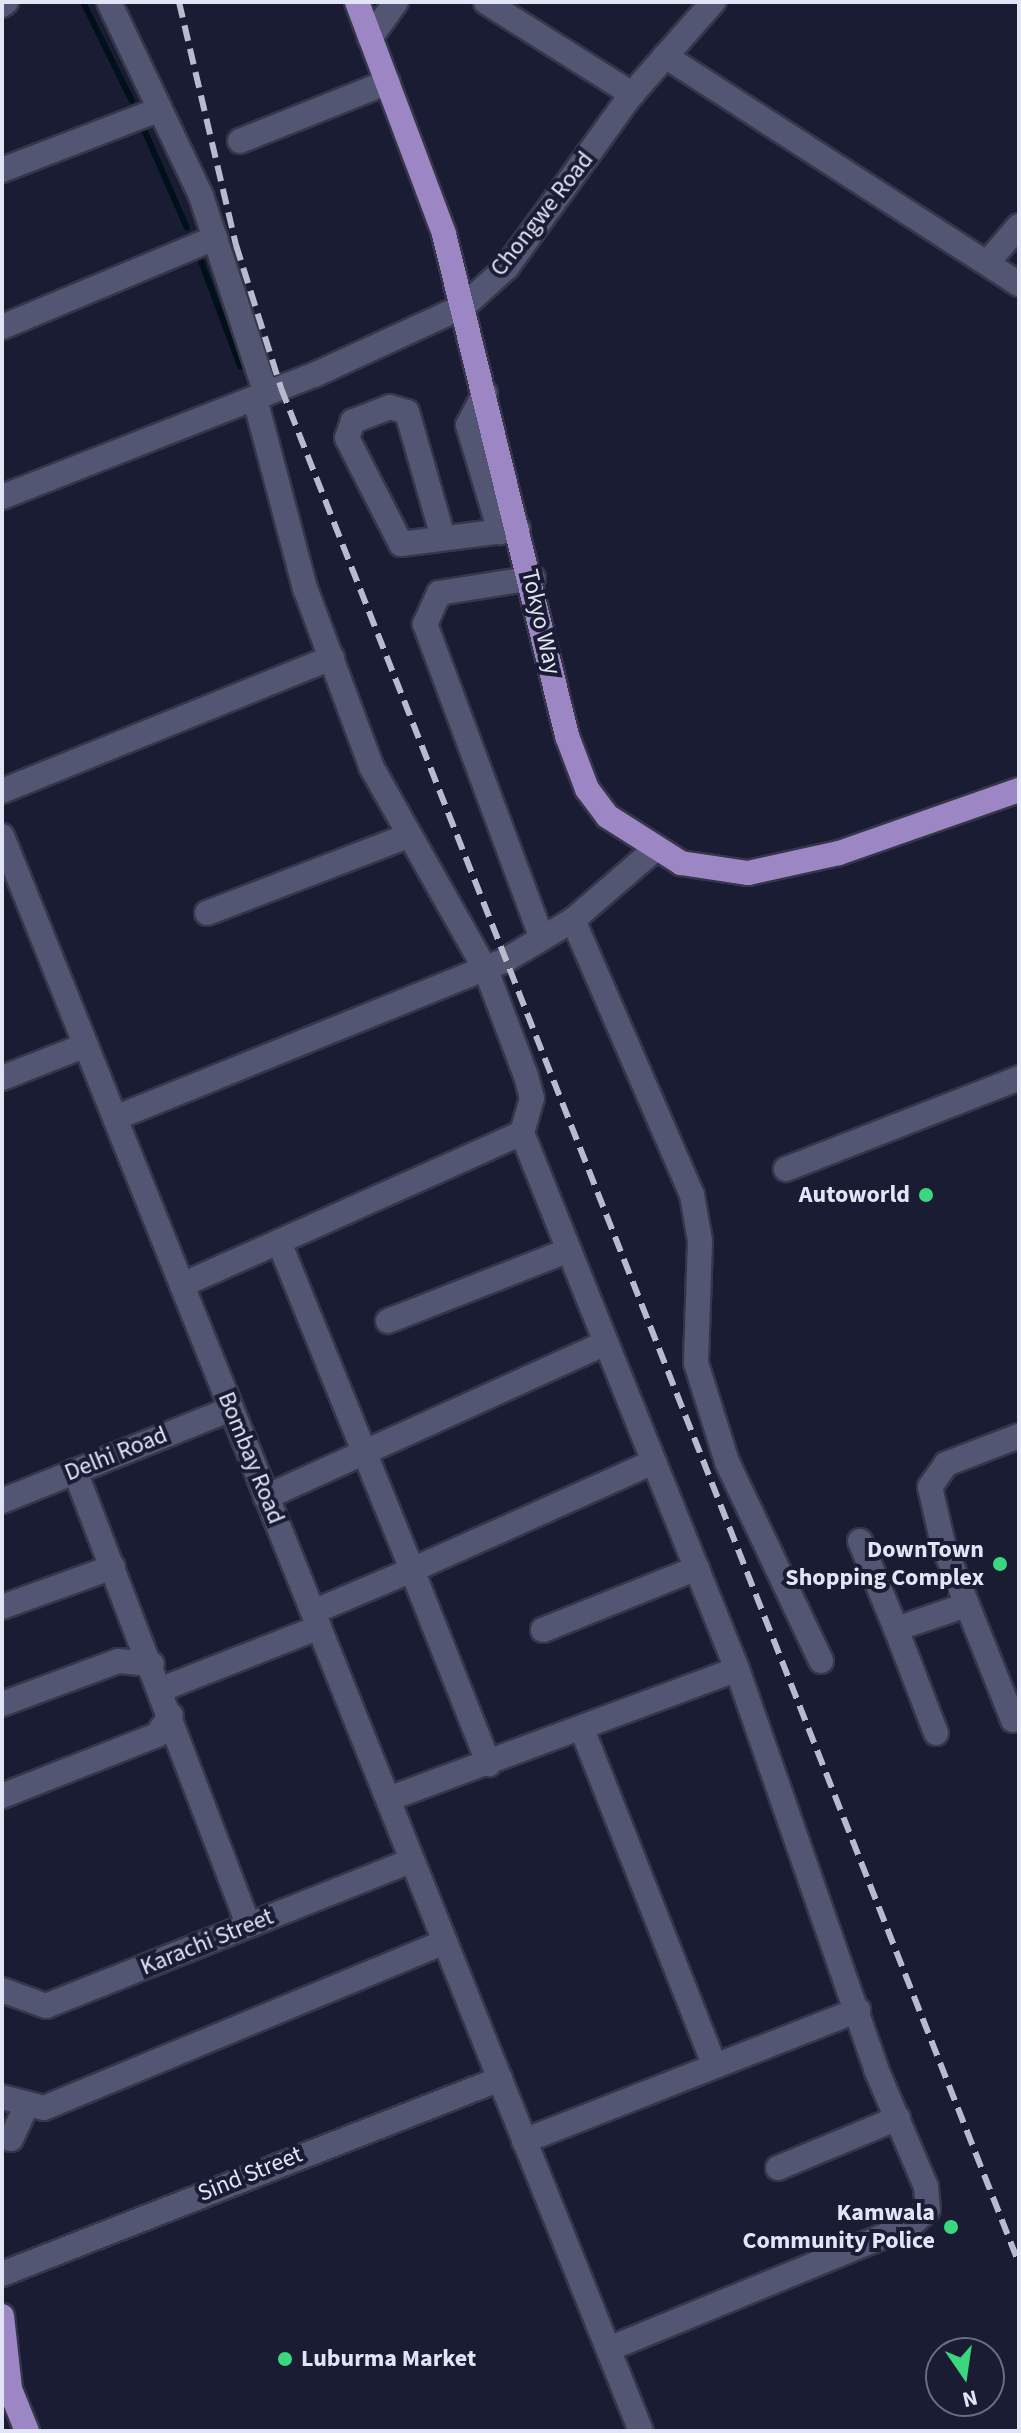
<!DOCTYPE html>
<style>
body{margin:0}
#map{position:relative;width:1021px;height:2433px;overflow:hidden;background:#1a1c34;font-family:"Source Sans 3",sans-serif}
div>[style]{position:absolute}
.stream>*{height:6px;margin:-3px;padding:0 3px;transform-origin:3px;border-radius:3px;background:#00101a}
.roads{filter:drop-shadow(2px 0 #36364b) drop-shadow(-2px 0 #36364b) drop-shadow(0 2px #36364b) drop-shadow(0 -2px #36364b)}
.minor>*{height:24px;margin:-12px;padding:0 12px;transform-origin:12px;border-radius:12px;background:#535672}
.major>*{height:24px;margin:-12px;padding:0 12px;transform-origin:12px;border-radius:12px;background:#9c87c4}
.rail>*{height:6px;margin-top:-3px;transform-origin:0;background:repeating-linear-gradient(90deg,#b8bbce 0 16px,transparent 0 24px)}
.dots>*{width:22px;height:22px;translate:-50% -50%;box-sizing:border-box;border:4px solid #1a1c34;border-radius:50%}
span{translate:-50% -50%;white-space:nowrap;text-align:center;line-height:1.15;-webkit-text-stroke:8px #1a1c34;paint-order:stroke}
.street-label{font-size:24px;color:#e2e5f6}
.poi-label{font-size:24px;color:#e2e5f6;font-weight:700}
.right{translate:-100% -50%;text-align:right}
.left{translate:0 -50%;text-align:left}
.frame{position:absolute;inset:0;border:4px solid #e2e5f6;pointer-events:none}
.north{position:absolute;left:925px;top:2337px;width:80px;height:80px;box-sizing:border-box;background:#1a1c34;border:2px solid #6a6c82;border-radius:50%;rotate:167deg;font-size:22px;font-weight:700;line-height:32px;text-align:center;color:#e2e5f6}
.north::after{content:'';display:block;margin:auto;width:28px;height:36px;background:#3ad77f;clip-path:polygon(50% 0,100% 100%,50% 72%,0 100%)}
</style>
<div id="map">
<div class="stream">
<div style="left:83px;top:2px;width:110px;rotate:63.7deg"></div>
<div style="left:142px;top:125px;width:112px;rotate:66.4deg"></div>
<div style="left:198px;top:253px;width:121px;rotate:69.6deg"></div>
</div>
<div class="roads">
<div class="minor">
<div style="left:109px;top:2px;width:215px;rotate:64.6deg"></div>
<div style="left:201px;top:196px;width:208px;rotate:71.8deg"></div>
<div style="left:486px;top:2px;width:173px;rotate:32.2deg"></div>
<div style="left:2px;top:5px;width:5px;rotate:-37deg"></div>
<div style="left:370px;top:38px;width:44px;rotate:-54.2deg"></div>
<div style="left:665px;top:56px;width:421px;rotate:32.8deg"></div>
<div style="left:240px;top:141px;width:159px;rotate:-21.7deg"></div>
<div style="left:2px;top:170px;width:167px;rotate:-21deg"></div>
<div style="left:987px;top:263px;width:49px;rotate:-49.1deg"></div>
<div style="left:2px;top:327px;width:231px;rotate:-22.7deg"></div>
<div style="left:485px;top:393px;width:36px;rotate:118deg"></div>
<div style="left:468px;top:425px;width:112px;rotate:73.3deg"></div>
<div style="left:255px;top:399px;width:196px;rotate:75.2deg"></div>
<div style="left:305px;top:588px;width:192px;rotate:69.6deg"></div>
<div style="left:372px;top:768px;width:232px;rotate:60.6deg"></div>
<div style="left:486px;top:970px;width:113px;rotate:69.3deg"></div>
<div style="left:526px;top:1076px;width:23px;rotate:75deg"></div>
<div style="left:532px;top:1098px;width:36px;rotate:106deg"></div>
<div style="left:2px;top:497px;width:335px;rotate:-21.4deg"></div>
<div style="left:314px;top:375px;width:165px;rotate:-24.7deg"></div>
<div style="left:464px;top:306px;width:58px;rotate:-42.2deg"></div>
<div style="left:507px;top:267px;width:213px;rotate:-54.2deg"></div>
<div style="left:632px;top:94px;width:123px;rotate:-48.6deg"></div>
<div style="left:442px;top:534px;width:127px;rotate:-106deg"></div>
<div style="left:407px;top:412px;width:18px;rotate:-164deg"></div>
<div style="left:390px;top:407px;width:40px;rotate:159deg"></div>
<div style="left:353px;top:421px;width:18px;rotate:109deg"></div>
<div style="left:347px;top:438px;width:119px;rotate:63deg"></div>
<div style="left:401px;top:544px;width:118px;rotate:-7.3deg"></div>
<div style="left:533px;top:578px;width:95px;rotate:170.9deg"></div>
<div style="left:439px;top:593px;width:34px;rotate:114deg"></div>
<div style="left:425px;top:624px;width:335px;rotate:69.6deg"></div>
<div style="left:2px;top:791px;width:356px;rotate:-22deg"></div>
<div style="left:2px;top:836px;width:1718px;rotate:68.17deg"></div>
<div style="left:207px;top:913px;width:217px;rotate:-21deg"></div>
<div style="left:573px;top:920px;width:300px;rotate:66.6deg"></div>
<div style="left:692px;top:1195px;width:47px;rotate:80.1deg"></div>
<div style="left:700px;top:1241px;width:122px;rotate:91.9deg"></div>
<div style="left:696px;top:1363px;width:104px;rotate:72.6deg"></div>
<div style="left:727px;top:1462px;width:220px;rotate:64.7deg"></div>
<div style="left:2px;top:1078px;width:90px;rotate:-21.4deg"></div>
<div style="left:115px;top:1118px;width:419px;rotate:-22deg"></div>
<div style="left:504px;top:961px;width:80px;rotate:-30.7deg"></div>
<div style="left:573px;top:920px;width:106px;rotate:-40.8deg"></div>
<div style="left:786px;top:1169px;width:250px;rotate:-21.3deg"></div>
<div style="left:279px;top:1242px;width:354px;rotate:67.9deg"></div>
<div style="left:412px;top:1570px;width:265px;rotate:-24.1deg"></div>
<div style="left:182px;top:1285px;width:372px;rotate:-24.1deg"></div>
<div style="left:522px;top:1133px;width:578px;rotate:68.14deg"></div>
<div style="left:737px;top:1669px;width:423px;rotate:70.8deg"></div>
<div style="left:876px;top:2069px;width:128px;rotate:67deg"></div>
<div style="left:926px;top:2187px;width:22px;rotate:85deg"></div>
<div style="left:928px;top:2209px;width:23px;rotate:137deg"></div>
<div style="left:911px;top:2225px;width:327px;rotate:157.7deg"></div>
<div style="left:388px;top:1321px;width:194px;rotate:-21.4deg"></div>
<div style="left:75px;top:1471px;width:486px;rotate:69.1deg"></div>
<div style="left:266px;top:1497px;width:373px;rotate:-24.4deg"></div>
<div style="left:2px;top:1501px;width:247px;rotate:-21.9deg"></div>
<div style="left:860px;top:1541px;width:95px;rotate:67.8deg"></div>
<div style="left:2px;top:1607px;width:118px;rotate:-19.8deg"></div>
<div style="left:313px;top:1612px;width:108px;rotate:-23deg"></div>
<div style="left:412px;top:1570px;width:209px;rotate:68.4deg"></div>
<div style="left:543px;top:1630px;width:166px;rotate:-21.9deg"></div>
<div style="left:162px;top:1689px;width:169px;rotate:-21.5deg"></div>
<div style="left:2px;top:1704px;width:124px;rotate:-20.3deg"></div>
<div style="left:118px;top:1661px;width:34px;rotate:5deg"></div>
<div style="left:1013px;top:1720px;width:189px;rotate:-111.7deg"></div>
<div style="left:943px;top:1544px;width:58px;rotate:-102.8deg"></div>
<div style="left:930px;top:1487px;width:28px;rotate:-55deg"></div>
<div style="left:946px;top:1464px;width:78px;rotate:-21deg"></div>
<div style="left:582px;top:1729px;width:362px;rotate:68.5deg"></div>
<div style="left:936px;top:1733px;width:111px;rotate:-111deg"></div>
<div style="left:896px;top:1629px;width:75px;rotate:-18.7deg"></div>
<div style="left:2px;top:1796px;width:167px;rotate:-21.5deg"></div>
<div style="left:157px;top:1735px;width:24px;rotate:-55deg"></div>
<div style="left:388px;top:1799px;width:372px;rotate:-20.4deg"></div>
<div style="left:2px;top:1990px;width:47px;rotate:20deg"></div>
<div style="left:46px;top:2006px;width:394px;rotate:-21.7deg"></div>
<div style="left:2px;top:2097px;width:43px;rotate:14.7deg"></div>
<div style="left:44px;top:2108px;width:434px;rotate:-22.5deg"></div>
<div style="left:11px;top:2139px;width:35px;rotate:-65deg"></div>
<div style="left:524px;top:2141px;width:359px;rotate:-21.4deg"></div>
<div style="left:778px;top:2168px;width:130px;rotate:-22.6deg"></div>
<div style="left:2px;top:2274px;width:535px;rotate:-21.38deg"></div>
</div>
<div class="major">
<div style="left:357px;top:2px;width:248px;rotate:69.4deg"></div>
<div style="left:444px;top:234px;width:517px;rotate:76.23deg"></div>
<div style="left:567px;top:736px;width:57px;rotate:69.3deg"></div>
<div style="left:587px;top:789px;width:34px;rotate:53deg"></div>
<div style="left:607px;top:816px;width:88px;rotate:32.4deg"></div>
<div style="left:681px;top:863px;width:68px;rotate:8.5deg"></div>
<div style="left:748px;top:873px;width:93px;rotate:-12.4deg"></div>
<div style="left:839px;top:853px;width:191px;rotate:-19.3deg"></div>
<div style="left:2px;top:2316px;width:73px;rotate:83.7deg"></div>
<div style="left:10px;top:2389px;width:45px;rotate:68deg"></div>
</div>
</div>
<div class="rail">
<div style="left:179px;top:2px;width:250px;rotate:76.8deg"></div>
<div style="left:236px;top:245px;width:150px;rotate:72.5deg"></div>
<div style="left:281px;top:388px;width:2015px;rotate:68.52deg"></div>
</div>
<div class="dots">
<div style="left:926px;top:1195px;background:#3ad77f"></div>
<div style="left:1000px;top:1564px;background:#3ad77f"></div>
<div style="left:951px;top:2227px;background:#3ad77f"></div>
<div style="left:285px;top:2359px;background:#3ad77f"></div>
</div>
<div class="street-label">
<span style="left:542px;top:214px;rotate:-52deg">Chongwe Road</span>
<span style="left:541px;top:622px;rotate:77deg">Tokyo Way</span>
<span style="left:116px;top:1454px;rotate:-22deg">Delhi Road</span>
<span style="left:251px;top:1458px;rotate:68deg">Bombay Road</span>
<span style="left:207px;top:1942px;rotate:-22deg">Karachi Street</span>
<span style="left:250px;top:2174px;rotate:-22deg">Sind Street</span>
</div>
<div class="poi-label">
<span class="right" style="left:910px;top:1195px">Autoworld</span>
<span class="right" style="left:984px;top:1564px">DownTown<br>Shopping Complex</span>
<span class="right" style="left:935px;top:2227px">Kamwala<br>Community Police</span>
<span class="left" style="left:301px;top:2359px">Luburma Market</span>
</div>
<div class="frame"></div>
<div class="north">N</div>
</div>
